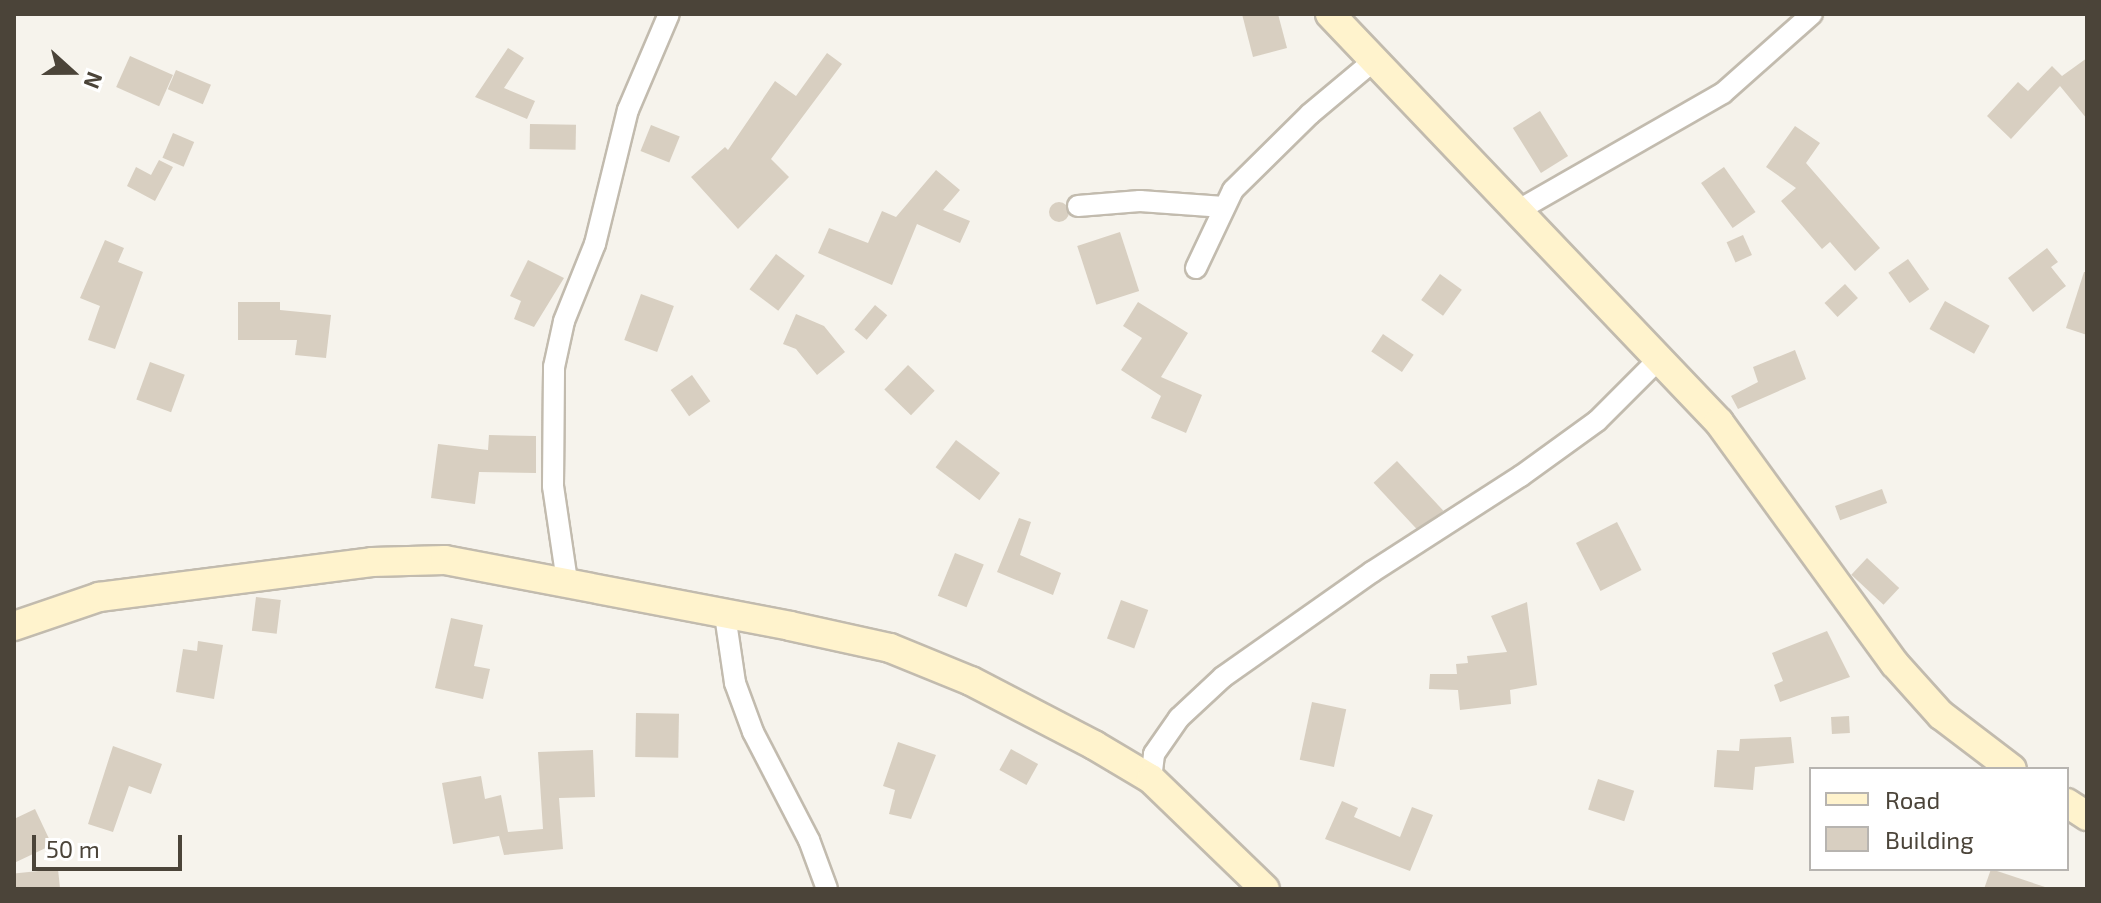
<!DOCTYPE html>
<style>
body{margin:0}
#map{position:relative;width:2101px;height:903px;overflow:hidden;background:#f6f3ec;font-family:"Exo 2",sans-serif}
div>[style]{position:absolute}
.building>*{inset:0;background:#d8cfc1;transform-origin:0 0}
.round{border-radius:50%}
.roads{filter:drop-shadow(2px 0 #c2bbae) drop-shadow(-2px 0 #c2bbae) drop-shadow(0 2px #c2bbae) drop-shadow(0 -2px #c2bbae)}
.street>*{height:20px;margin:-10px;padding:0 10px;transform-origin:10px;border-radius:10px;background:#fff}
.secondary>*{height:28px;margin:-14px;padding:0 14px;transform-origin:14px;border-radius:14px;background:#fff3cd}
span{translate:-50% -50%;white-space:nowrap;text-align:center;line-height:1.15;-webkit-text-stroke:7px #fff;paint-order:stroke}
.frame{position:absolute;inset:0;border:16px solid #4b4439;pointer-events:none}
.legend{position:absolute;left:1809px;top:767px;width:260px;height:104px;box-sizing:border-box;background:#fff;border:2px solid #b7b4b0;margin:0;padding:10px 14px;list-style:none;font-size:24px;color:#4b4439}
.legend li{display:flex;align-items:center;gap:16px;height:40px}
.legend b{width:40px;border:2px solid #b7b4b0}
.north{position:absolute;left:32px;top:32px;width:80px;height:80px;-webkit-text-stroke:6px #fff;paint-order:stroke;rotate:111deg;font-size:22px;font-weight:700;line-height:32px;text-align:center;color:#4b4439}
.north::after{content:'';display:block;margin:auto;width:28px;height:36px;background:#4b4439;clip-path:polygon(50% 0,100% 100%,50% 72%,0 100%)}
.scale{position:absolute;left:32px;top:835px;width:150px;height:36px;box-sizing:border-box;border:4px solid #4b4439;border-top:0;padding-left:10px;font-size:24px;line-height:28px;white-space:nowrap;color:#4b4439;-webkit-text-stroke:6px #fff;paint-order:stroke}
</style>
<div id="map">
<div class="building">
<div style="clip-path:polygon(1242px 14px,1278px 14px,1287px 48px,1253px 57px)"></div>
<div style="clip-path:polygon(508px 48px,524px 58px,504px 88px,535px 101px,527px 119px,475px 97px)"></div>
<div style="clip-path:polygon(827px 53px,842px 64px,771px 159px,789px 177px,738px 229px,691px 177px,725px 147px,728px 150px,775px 81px,796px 96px)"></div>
<div style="left:130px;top:56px;width:47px;height:34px;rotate:24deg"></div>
<div style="clip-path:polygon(2087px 58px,2087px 119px,2060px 86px,2011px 139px,1987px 116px,2018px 82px,2028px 91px,2052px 66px,2062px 76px)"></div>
<div style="left:176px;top:70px;width:38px;height:21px;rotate:23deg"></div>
<div style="left:1540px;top:111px;width:53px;height:32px;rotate:58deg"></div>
<div style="left:530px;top:124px;width:46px;height:25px;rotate:1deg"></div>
<div style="left:651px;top:125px;width:31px;height:28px;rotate:22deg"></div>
<div style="clip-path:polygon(1795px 126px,1820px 143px,1806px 163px,1880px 248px,1855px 271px,1830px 242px,1822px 249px,1781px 201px,1796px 188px,1766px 167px)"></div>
<div style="left:173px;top:133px;width:23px;height:27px;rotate:23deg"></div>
<div style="clip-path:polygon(159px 160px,173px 167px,155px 201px,127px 186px,136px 167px,151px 175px)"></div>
<div style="left:1724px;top:167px;width:55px;height:28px;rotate:55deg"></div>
<div style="clip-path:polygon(936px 170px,960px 190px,943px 210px,970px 221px,960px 243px,917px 224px,892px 285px,818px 253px,829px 228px,868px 243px,882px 211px,896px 217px)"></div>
<div class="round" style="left:1049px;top:202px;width:20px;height:20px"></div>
<div style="left:1120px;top:232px;width:62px;height:45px;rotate:72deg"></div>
<div style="left:1743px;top:235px;width:22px;height:18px;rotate:66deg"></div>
<div style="clip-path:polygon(105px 240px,124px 248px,118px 262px,143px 272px,115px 349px,88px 340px,100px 306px,80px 298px)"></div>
<div style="clip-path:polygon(2047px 248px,2058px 262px,2051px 267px,2066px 286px,2033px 312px,2008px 278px)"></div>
<div style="left:776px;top:254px;width:36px;height:44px;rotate:37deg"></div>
<div style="left:1908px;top:259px;width:37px;height:24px;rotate:55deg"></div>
<div style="clip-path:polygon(528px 260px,564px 278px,534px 327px,514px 319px,521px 301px,510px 296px)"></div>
<div style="clip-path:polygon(2084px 272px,2087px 272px,2087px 335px,2066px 328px)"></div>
<div style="left:1440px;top:274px;width:27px;height:32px;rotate:36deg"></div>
<div style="left:1845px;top:284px;width:19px;height:28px;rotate:47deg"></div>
<div style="left:641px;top:294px;width:35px;height:49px;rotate:20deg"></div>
<div style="left:1945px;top:301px;width:51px;height:32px;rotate:29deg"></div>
<div style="clip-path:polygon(238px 302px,280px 302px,280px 310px,331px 315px,326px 358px,295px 355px,297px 340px,238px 340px)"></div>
<div style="clip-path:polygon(1138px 302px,1188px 333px,1161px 377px,1202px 395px,1186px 433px,1151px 418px,1161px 396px,1121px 370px,1142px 338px,1123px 326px)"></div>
<div style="left:875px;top:305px;width:16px;height:32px;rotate:40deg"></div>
<div style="clip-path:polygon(796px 314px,824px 326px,845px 352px,817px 375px,796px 349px,783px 344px)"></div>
<div style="left:1383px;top:334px;width:37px;height:21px;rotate:34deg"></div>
<div style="clip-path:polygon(1795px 350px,1806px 379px,1738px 409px,1731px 396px,1758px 382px,1753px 367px)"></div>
<div style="left:150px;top:362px;width:37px;height:40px;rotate:20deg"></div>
<div style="left:908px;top:365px;width:37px;height:34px;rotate:44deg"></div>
<div style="left:692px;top:375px;width:32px;height:26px;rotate:55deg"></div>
<div style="clip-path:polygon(489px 435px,536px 436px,536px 473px,479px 472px,475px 504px,431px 498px,438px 444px,488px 450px)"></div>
<div style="left:956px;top:440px;width:55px;height:34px;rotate:37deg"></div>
<div style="left:1397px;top:461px;width:68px;height:32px;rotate:47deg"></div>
<div style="left:1882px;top:489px;width:15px;height:50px;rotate:70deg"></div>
<div style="clip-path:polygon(1019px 518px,1031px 522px,1020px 555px,1061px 573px,1053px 595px,997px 572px)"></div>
<div style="left:1617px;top:522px;width:54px;height:46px;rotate:63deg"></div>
<div style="left:955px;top:553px;width:31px;height:46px;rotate:22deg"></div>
<div style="left:1867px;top:558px;width:44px;height:23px;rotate:43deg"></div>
<div style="left:256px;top:597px;width:25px;height:34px;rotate:7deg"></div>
<div style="left:1121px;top:600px;width:29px;height:41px;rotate:20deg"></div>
<div style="clip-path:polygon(1527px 602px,1537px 685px,1510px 690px,1511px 704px,1460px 710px,1458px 690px,1429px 689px,1430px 674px,1457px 674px,1456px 664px,1468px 663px,1467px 656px,1507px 652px,1491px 616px)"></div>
<div style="clip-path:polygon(451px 618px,483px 625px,474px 666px,490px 669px,483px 699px,435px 688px)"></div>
<div style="clip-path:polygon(1827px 631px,1850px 677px,1780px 702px,1774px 685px,1783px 681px,1772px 653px)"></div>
<div style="clip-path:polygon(198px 641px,223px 645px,214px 699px,176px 692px,183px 649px,197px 651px)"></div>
<div style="left:1312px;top:702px;width:35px;height:59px;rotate:12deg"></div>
<div style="left:636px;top:713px;width:43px;height:44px;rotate:1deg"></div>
<div style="left:1849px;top:716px;width:17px;height:18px;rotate:87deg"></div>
<div style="clip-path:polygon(1791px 737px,1794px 763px,1755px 767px,1753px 790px,1714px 787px,1717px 750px,1739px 751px,1740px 739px)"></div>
<div style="clip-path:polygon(898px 742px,936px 755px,911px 819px,889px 814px,895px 790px,883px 786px)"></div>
<div style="clip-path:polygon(113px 746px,162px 764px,151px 794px,129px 786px,113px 832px,88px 824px)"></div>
<div style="left:1011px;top:749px;width:31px;height:24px;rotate:29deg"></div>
<div style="clip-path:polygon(593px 750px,595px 797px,559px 798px,563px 849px,504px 855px,499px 836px,453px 844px,442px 783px,481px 776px,485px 799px,501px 795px,508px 832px,543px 829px,538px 752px)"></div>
<div style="left:1598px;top:779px;width:38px;height:32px;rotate:18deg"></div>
<div style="clip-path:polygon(1342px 801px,1358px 808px,1354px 817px,1400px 837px,1412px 807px,1433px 815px,1410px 871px,1325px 839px)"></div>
<div style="clip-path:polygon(35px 809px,52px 845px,14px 863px,14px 819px)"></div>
<div style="left:58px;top:869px;width:18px;height:44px;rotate:84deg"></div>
<div style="clip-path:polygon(1991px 869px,2045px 887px,2045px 889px,1984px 889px)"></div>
</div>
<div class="roads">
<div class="street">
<div style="left:1078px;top:206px;width:62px;rotate:-4.6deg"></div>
<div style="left:1140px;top:201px;width:84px;rotate:4.1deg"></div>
<div style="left:1517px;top:211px;width:237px;rotate:-29.8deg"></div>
<div style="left:1723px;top:93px;width:119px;rotate:-41.6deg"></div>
<div style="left:1196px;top:268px;width:86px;rotate:-64.6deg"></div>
<div style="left:1233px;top:190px;width:108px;rotate:-44.6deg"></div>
<div style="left:1310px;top:114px;width:80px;rotate:-39.9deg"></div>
<div style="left:567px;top:581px;width:96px;rotate:-98.4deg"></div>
<div style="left:553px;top:486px;width:119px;rotate:-89.5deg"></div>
<div style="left:554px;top:367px;width:47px;rotate:-77.7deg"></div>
<div style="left:564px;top:321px;width:83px;rotate:-68.1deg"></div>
<div style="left:595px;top:244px;width:138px;rotate:-76.2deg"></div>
<div style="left:628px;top:110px;width:104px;rotate:-66.9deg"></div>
<div style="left:725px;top:615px;width:69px;rotate:81.6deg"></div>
<div style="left:735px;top:683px;width:52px;rotate:69.8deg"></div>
<div style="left:753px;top:732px;width:122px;rotate:62.6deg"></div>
<div style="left:809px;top:840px;width:52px;rotate:69.8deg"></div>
<div style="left:1151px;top:779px;width:25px;rotate:-83deg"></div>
<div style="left:1154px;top:754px;width:44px;rotate:-55.2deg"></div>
<div style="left:1179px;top:718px;width:60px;rotate:-43deg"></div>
<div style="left:1223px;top:677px;width:182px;rotate:-35.2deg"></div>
<div style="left:1372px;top:572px;width:177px;rotate:-32.8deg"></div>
<div style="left:1521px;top:476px;width:94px;rotate:-35.9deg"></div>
<div style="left:1597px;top:421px;width:91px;rotate:-45deg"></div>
</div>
<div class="secondary">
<div style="left:1330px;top:14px;width:564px;rotate:46.37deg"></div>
<div style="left:1719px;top:422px;width:299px;rotate:54deg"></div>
<div style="left:1895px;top:664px;width:69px;rotate:48deg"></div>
<div style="left:1941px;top:715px;width:89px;rotate:37.3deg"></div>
<div style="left:14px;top:626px;width:90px;rotate:-18.8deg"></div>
<div style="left:99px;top:597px;width:275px;rotate:-7.3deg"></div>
<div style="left:372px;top:562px;width:73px;rotate:-1.6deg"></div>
<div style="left:445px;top:560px;width:351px;rotate:10.8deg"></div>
<div style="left:790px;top:626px;width:102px;rotate:12.4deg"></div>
<div style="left:890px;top:648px;width:87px;rotate:22.2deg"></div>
<div style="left:971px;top:681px;width:139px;rotate:27.5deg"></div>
<div style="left:1094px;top:745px;width:66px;rotate:30.8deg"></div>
<div style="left:1151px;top:779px;width:158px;rotate:44deg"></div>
<div style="left:2067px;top:803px;width:24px;rotate:33deg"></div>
</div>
</div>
<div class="frame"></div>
<ul class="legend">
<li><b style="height:10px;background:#fff3cd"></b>Road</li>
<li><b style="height:22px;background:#d8cfc1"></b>Building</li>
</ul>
<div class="north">N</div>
<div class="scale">50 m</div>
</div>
